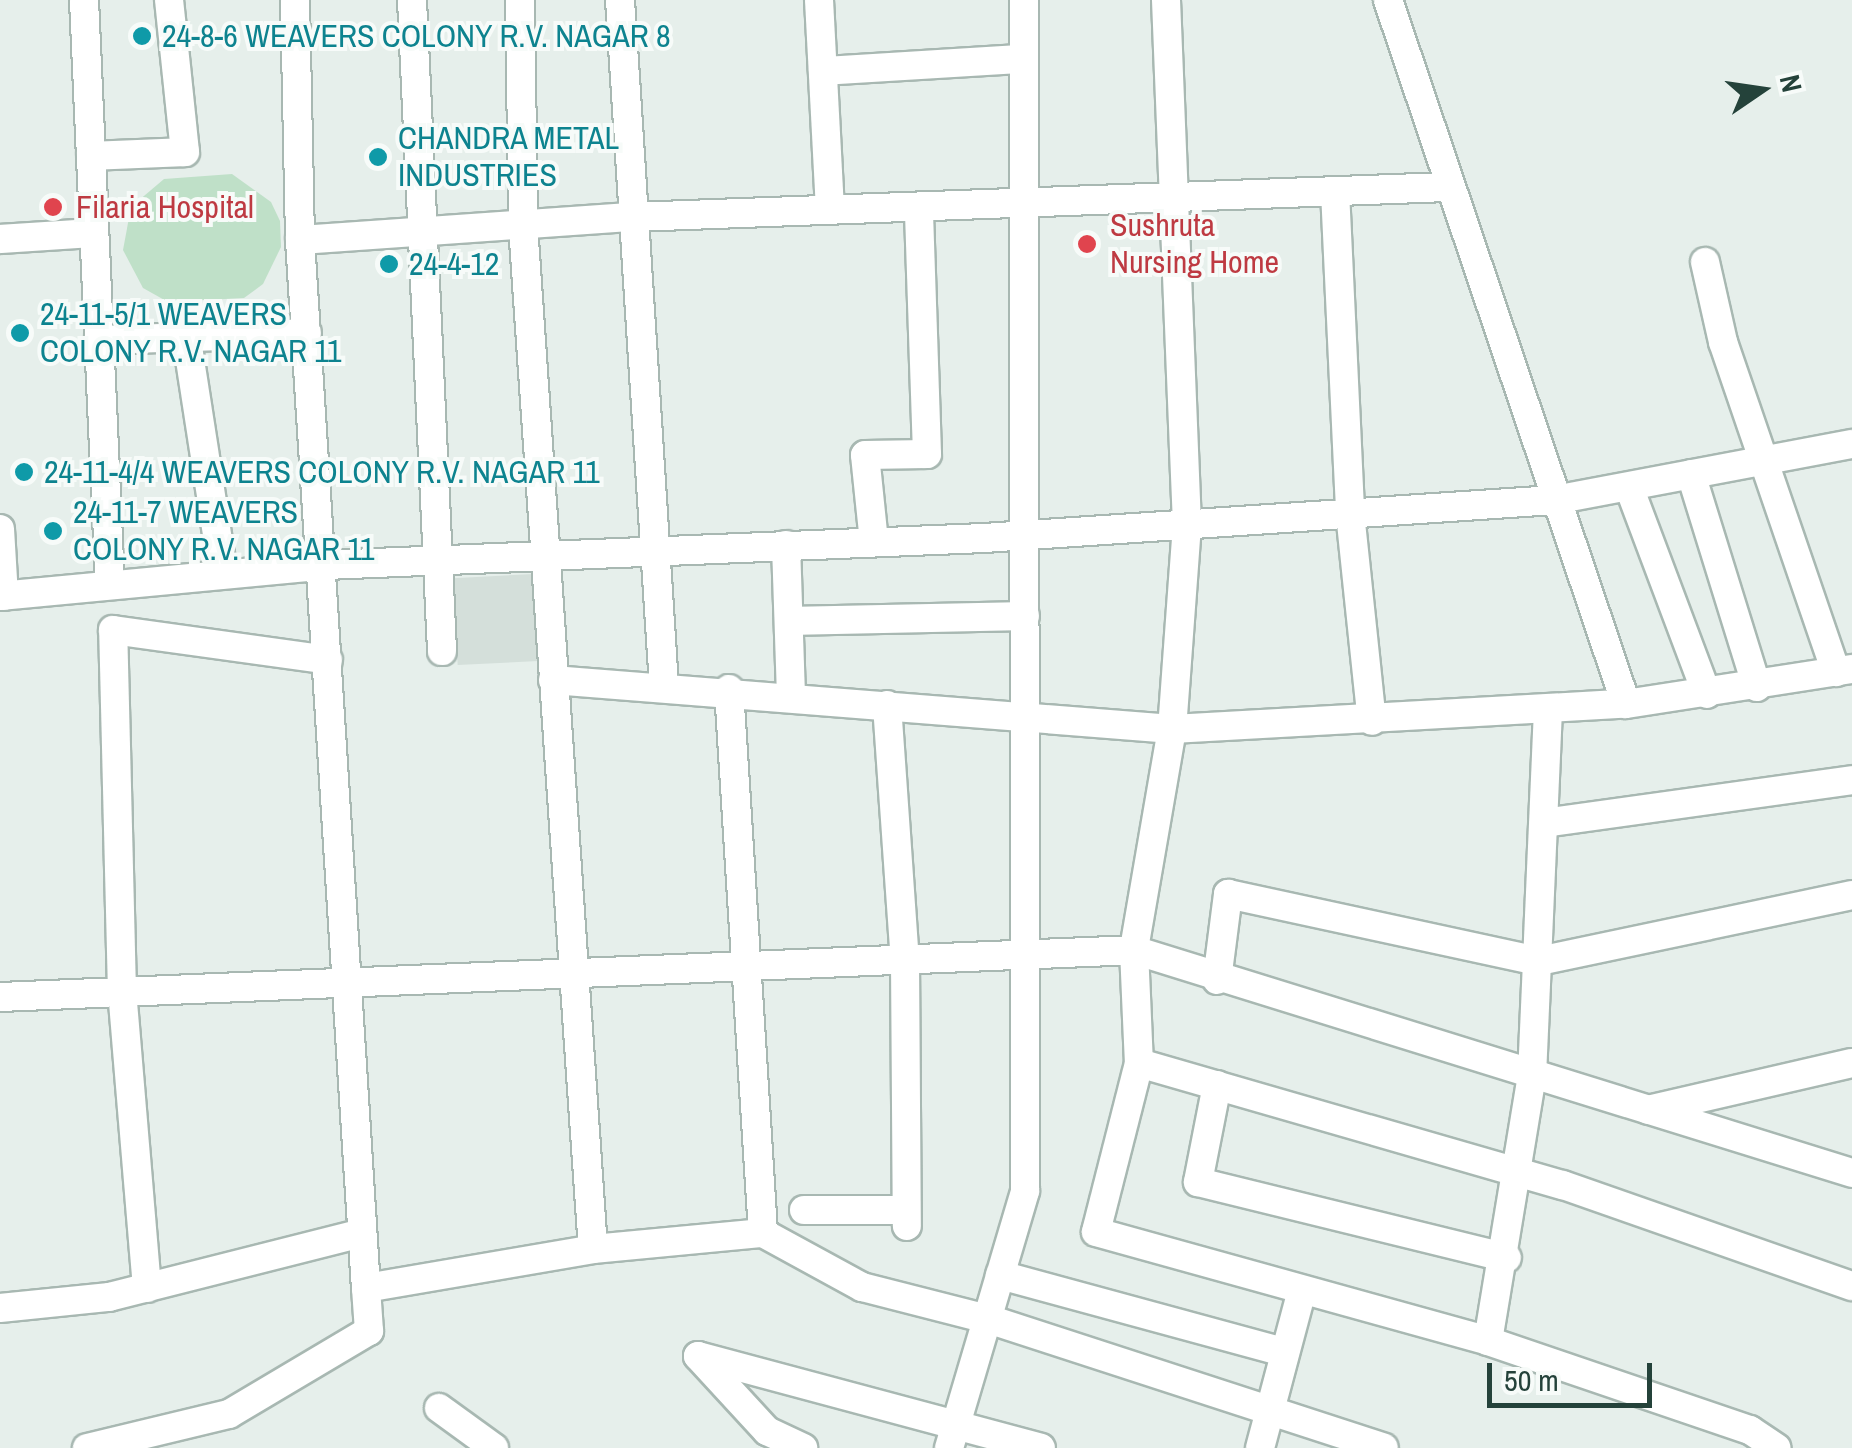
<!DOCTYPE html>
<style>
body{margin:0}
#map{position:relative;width:1852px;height:1448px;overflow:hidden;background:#e6efeb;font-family:"Archivo Narrow",sans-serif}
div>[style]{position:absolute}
.built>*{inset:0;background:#d4dfda;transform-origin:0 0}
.green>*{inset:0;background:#bfe0c8}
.roads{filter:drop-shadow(2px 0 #a8b8b2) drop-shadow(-2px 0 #a8b8b2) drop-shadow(0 2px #a8b8b2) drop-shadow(0 -2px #a8b8b2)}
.minor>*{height:28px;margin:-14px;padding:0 14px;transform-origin:14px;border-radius:14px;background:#fff}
.dots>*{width:28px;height:28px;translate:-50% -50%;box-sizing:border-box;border:5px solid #f7fbf9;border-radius:50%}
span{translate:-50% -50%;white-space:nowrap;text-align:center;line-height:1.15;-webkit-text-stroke:8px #f7fbf9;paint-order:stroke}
.culture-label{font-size:32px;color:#0d838f}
.left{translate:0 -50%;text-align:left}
.health-label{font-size:32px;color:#be3a42}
.north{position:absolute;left:1712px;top:40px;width:100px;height:100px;-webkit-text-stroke:8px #f7fbf9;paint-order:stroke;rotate:77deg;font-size:28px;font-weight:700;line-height:40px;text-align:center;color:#24423a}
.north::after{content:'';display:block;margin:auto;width:35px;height:45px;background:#24423a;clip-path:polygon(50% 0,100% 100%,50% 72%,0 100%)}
.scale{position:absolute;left:1487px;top:1363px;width:165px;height:45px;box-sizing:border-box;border:5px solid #24423a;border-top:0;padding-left:12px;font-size:30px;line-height:35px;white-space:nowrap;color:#24423a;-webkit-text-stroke:8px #f7fbf9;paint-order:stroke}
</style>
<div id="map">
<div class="built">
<div style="left:534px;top:574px;width:87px;height:81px;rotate:87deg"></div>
</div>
<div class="green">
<div style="clip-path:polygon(232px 174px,271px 202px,280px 221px,281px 247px,263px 284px,244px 298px,168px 302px,143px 288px,123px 250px,131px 207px,164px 179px)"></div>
</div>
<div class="roads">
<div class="minor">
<div style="left:84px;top:0;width:584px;rotate:87.45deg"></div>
<div style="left:295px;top:0;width:240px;rotate:88.8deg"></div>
<div style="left:300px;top:240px;width:1050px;rotate:86.4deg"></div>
<div style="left:366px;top:1288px;width:230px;rotate:-9.7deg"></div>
<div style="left:593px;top:1249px;width:171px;rotate:-5.4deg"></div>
<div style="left:763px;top:1233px;width:113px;rotate:28.6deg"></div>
<div style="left:862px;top:1287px;width:130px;rotate:14.3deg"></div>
<div style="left:988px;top:1319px;width:416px;rotate:18deg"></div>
<div style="left:412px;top:0;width:652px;rotate:87.36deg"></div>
<div style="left:520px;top:0;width:225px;rotate:89.2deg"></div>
<div style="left:523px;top:225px;width:1026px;rotate:86.09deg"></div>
<div style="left:620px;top:0;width:687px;rotate:86.33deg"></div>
<div style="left:819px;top:0;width:209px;rotate:87deg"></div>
<div style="left:1166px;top:0;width:525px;rotate:87.71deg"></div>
<div style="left:1187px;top:525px;width:205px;rotate:94.2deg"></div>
<div style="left:1172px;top:729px;width:224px;rotate:99.8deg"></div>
<div style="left:1134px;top:950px;width:113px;rotate:87.5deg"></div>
<div style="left:1139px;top:1063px;width:174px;rotate:104.3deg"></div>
<div style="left:1096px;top:1232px;width:407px;rotate:15.5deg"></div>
<div style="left:1488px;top:1341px;width:277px;rotate:18.8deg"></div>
<div style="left:1750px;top:1430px;width:32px;rotate:34deg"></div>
<div style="left:1388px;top:0;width:743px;rotate:71.32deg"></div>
<div style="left:823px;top:71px;width:199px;rotate:-3.5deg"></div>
<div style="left:91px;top:156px;width:94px;rotate:-2.4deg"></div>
<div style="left:185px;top:152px;width:153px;rotate:-96deg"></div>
<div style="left:1335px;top:191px;width:322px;rotate:87.3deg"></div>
<div style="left:1350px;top:513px;width:209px;rotate:84deg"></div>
<div style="left:0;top:239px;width:94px;rotate:-3.7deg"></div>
<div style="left:300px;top:240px;width:334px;rotate:-4deg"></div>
<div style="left:633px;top:217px;width:814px;rotate:-2.11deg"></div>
<div style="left:1705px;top:262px;width:82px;rotate:77.3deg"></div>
<div style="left:1723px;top:342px;width:349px;rotate:71.1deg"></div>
<div style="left:186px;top:334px;width:243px;rotate:81.2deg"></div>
<div style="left:99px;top:340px;width:208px;rotate:-1.9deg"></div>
<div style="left:1691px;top:474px;width:223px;rotate:72.8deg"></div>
<div style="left:1629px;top:487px;width:221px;rotate:69.4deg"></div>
<div style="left:0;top:529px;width:67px;rotate:86.6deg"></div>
<div style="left:874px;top:542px;width:87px;rotate:-95.9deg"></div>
<div style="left:865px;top:455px;width:62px;rotate:-0.9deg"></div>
<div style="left:927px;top:454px;width:246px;rotate:-91.9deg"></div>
<div style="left:786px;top:545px;width:151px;rotate:88.1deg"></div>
<div style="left:0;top:596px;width:327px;rotate:-5.4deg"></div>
<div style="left:326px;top:565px;width:659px;rotate:-2.35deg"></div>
<div style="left:984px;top:538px;width:572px;rotate:-3.81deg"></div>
<div style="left:1555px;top:500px;width:302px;rotate:-10.7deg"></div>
<div style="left:789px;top:621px;width:236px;rotate:-1.2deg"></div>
<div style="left:553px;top:680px;width:621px;rotate:4.53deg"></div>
<div style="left:1172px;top:729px;width:455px;rotate:-3.2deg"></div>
<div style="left:1626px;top:704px;width:229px;rotate:-8.8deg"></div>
<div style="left:729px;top:689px;width:545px;rotate:86.42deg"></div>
<div style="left:887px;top:705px;width:257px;rotate:86deg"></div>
<div style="left:905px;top:961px;width:265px;rotate:89.6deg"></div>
<div style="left:1544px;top:823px;width:311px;rotate:-7.9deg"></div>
<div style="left:1217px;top:980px;width:87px;rotate:-82.7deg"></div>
<div style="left:1228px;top:894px;width:318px;rotate:12.2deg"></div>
<div style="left:1539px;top:961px;width:320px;rotate:-11.9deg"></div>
<div style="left:0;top:997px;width:1135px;rotate:-2.37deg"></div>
<div style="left:1134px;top:950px;width:752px;rotate:17.25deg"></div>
<div style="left:1139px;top:1063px;width:441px;rotate:16.1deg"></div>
<div style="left:1563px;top:1185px;width:306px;rotate:19.3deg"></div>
<div style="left:1217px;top:1085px;width:99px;rotate:101.1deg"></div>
<div style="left:1198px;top:1182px;width:318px;rotate:13.8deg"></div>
<div style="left:1648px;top:1110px;width:209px;rotate:-13deg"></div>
<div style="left:804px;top:1210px;width:101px"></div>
<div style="left:1000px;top:1275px;width:294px;rotate:15.2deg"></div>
<div style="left:147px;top:1288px;width:297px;rotate:-94.8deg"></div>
<div style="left:122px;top:992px;width:362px;rotate:-91.4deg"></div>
<div style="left:113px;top:630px;width:217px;rotate:7.9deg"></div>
<div style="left:0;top:1308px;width:110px;rotate:-5.8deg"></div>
<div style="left:109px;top:1297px;width:261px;rotate:-14.2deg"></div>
<div style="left:1488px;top:1341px;width:269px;rotate:-80.6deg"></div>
<div style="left:1532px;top:1076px;width:366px;rotate:-87.5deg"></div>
<div style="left:698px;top:1356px;width:355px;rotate:15deg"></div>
<div style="left:698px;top:1356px;width:102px;rotate:47.4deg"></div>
<div style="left:767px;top:1431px;width:40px;rotate:25deg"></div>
<div style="left:439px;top:1408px;width:68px;rotate:36deg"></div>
<div style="left:87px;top:1448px;width:146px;rotate:-13.5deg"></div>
<div style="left:229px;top:1414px;width:163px;rotate:-30.7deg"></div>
<div style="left:369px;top:1331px;width:43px;rotate:-94deg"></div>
<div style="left:949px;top:1448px;width:268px;rotate:-73.5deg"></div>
<div style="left:1025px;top:1191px;width:1191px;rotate:-90.05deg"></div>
<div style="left:1260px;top:1448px;width:159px;rotate:-75.1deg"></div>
</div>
</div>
<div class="dots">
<div style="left:142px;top:36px;background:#0f9aa8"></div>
<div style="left:378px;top:157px;background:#0f9aa8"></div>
<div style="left:53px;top:207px;background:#e0444e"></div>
<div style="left:1087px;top:244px;background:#e0444e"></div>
<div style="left:389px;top:264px;background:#0f9aa8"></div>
<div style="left:20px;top:333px;background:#0f9aa8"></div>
<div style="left:24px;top:472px;background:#0f9aa8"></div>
<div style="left:53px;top:531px;background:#0f9aa8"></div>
</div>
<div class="culture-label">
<span class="left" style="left:162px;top:36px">24-8-6 WEAVERS COLONY R.V. NAGAR 8</span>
<span class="left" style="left:398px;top:157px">CHANDRA METAL<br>INDUSTRIES</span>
<span class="left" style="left:409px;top:264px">24-4-12</span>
<span class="left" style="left:40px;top:333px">24-11-5/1 WEAVERS<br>COLONY R.V. NAGAR 11</span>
<span class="left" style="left:44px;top:472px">24-11-4/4 WEAVERS COLONY R.V. NAGAR 11</span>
<span class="left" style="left:73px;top:531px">24-11-7 WEAVERS<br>COLONY R.V. NAGAR 11</span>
</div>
<div class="health-label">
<span class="left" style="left:76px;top:207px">Filaria Hospital</span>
<span class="left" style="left:1110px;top:244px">Sushruta<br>Nursing Home</span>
</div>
<div class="north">N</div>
<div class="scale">50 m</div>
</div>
